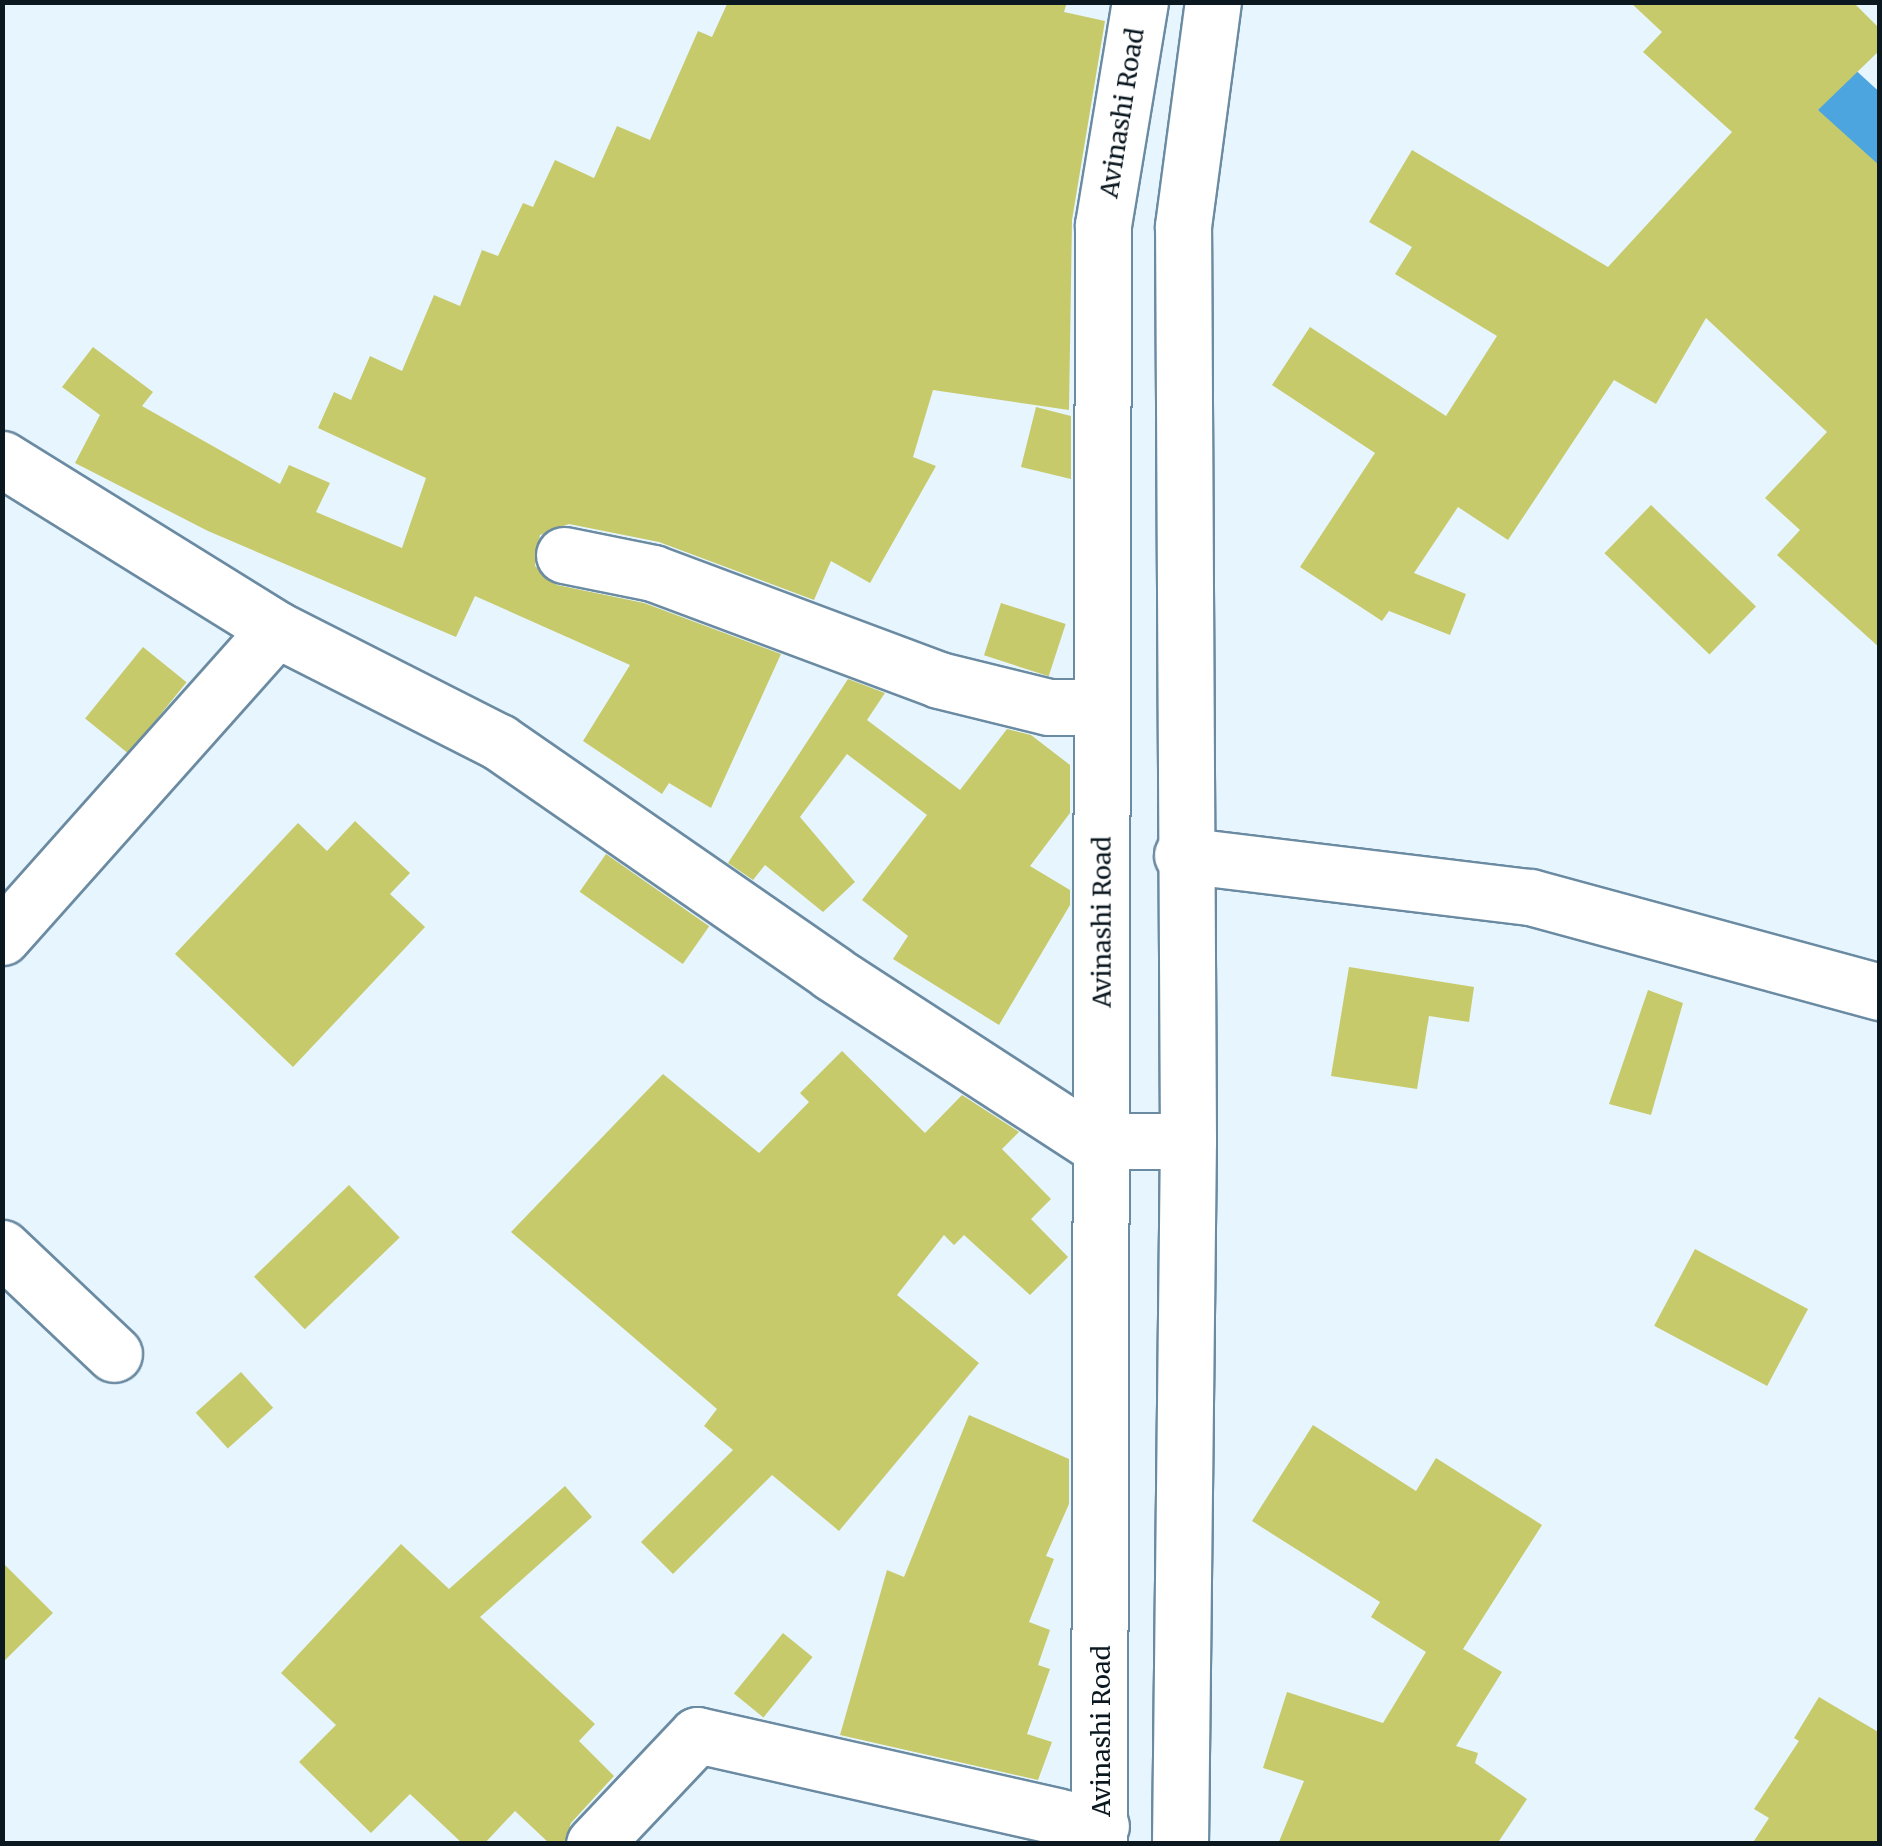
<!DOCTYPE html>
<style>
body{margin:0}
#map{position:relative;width:1882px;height:1846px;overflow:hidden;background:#e7f5ff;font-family:Merriweather,serif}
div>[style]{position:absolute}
.river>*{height:85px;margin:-42.5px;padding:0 42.5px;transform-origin:42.5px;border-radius:42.5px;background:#4ca5df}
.building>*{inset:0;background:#c7ca6a;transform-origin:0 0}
.roads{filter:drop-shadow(2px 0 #6b8ba2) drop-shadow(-2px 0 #6b8ba2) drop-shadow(0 2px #6b8ba2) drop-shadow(0 -2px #6b8ba2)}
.minor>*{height:55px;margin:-27.5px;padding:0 27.5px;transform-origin:27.5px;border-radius:27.5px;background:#fff}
.major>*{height:55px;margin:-27.5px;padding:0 27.5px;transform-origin:27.5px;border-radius:27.5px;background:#fff}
span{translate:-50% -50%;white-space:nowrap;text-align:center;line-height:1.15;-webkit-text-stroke:9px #fff;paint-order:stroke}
.street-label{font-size:25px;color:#0b1820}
.frame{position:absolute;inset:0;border:5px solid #0b1820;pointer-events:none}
</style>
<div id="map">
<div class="river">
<div style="left:1741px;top:23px;width:188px;rotate:42.4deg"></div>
</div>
<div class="building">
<div style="clip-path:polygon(728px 2px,1067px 2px,1064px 12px,1105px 21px,1072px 220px,1069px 410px,933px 390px,913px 457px,936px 466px,870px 583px,831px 561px,814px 600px,659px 542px,569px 524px,540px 535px,535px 566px,557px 585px,644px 603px,781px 654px,711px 808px,669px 783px,662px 794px,583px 741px,630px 665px,475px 596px,456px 637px,208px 531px,75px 463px,100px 415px,62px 387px,93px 347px,153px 392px,142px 406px,280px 484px,289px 465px,330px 483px,316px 512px,402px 548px,426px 478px,318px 428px,334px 392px,351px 400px,370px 356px,402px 371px,434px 295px,460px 306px,482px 250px,498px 256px,523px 203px,533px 207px,555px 160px,594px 178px,617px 126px,650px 140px,698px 31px,712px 37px)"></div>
<div style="clip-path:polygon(1630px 2px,1853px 2px,1880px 29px,1880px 50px,1818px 110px,1880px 166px,1880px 648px,1777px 555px,1800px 530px,1765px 498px,1827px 432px,1706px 318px,1656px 404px,1614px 380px,1508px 540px,1458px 507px,1414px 573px,1466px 594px,1450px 635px,1389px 611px,1382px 621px,1300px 567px,1375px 453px,1272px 385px,1310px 327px,1446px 416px,1497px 336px,1395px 274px,1412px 247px,1369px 222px,1412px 150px,1608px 267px,1732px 132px,1643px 52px,1662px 32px)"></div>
<div style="clip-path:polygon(1036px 407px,1071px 416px,1071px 479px,1021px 467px)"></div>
<div style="left:1651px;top:505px;width:146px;height:67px;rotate:44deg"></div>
<div style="left:1001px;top:603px;width:68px;height:55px;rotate:18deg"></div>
<div style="left:143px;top:647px;width:56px;height:92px;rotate:39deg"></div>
<div style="clip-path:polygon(848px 679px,885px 693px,867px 720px,960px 790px,1007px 729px,1031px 735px,1070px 765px,1070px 813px,1030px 866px,1070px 890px,1070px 905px,999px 1025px,893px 959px,908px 936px,862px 900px,927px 815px,847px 754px,800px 817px,855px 882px,823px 912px,765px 865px,753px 880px,728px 863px)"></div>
<div style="clip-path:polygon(355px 821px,410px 873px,390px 894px,425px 927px,293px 1067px,175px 954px,298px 823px,327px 851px)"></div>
<div style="left:606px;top:854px;width:126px;height:46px;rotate:35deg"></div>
<div style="clip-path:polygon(1349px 967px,1474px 987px,1469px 1022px,1429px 1016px,1417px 1089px,1331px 1076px)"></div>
<div style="clip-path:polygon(1648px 990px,1683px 1003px,1651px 1115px,1609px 1104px)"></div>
<div style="clip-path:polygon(842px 1051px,925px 1133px,962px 1095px,1019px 1132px,1002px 1149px,1051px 1199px,1031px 1219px,1068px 1257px,1030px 1295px,964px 1235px,954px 1245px,944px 1235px,897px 1295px,979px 1363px,839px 1531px,772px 1475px,673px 1574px,641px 1542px,733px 1450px,704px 1426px,717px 1409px,511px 1232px,663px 1074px,759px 1153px,809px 1102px,800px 1093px)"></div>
<div style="left:349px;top:1185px;width:73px;height:132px;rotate:46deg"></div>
<div style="left:1695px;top:1249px;width:128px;height:87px;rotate:28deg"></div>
<div style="left:241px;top:1372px;width:48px;height:61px;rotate:48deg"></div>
<div style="clip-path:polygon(969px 1415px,1069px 1459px,1069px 1504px,1046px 1556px,1054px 1559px,1029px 1622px,1050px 1630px,1038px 1665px,1050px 1669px,1027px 1734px,1052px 1742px,1038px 1780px,840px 1735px,887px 1570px,904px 1577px)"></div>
<div style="clip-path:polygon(1313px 1425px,1416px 1491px,1436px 1458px,1542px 1525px,1463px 1649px,1502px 1672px,1456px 1746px,1478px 1753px,1475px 1763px,1527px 1799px,1497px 1844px,1278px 1844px,1304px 1781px,1263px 1768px,1287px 1692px,1383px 1723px,1426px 1652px,1371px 1617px,1380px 1602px,1252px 1521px)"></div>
<div style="clip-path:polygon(565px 1486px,592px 1517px,480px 1617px,595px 1724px,579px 1741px,614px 1776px,571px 1823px,564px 1844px,550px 1844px,515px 1811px,484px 1844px,463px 1844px,410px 1794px,371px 1833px,299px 1762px,336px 1725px,281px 1673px,401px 1544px,449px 1589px)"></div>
<div style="clip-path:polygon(2px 1562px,53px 1613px,2px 1663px)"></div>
<div style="left:783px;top:1633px;width:38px;height:78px;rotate:39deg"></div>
<div style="clip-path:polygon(1819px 1697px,1880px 1733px,1880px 1844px,1752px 1844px,1769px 1818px,1754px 1809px,1799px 1741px,1794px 1738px)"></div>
</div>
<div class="roads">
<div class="minor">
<div style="left:2px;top:459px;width:322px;rotate:31.8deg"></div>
<div style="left:276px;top:629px;width:250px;rotate:26.9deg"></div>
<div style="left:499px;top:742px;width:405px;rotate:34.7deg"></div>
<div style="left:832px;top:973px;width:309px;rotate:33deg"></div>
<div style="left:1091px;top:1141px;width:97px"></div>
<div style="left:564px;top:555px;width:91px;rotate:11.4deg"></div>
<div style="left:653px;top:573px;width:305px;rotate:20.5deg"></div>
<div style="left:939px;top:680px;width:113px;rotate:13.8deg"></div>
<div style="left:1049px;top:707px;width:53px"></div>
<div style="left:1182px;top:855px;width:351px;rotate:6.9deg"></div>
<div style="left:1530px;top:897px;width:363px;rotate:15.2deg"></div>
<div style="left:2px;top:937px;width:412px;rotate:-48.3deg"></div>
<div style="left:2px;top:1248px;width:154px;rotate:43.4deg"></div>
<div style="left:594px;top:1844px;width:150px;rotate:-46.6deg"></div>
<div style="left:697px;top:1735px;width:414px;rotate:12.7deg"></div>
</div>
<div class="major">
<div style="left:1099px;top:1844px;width:1619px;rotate:-89.86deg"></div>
<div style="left:1103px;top:225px;width:226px;rotate:-80.6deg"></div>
<div style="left:1180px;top:1844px;width:703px;rotate:-89.35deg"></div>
<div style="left:1188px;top:1141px;width:915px;rotate:-90.31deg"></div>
<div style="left:1183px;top:226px;width:226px;rotate:-82.4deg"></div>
</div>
</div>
<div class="street-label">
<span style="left:1122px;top:113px;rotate:-81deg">Avinashi Road</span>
<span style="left:1102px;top:922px;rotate:-90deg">Avinashi Road</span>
<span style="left:1101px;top:1731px;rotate:-90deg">Avinashi Road</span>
</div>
<div class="frame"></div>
</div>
